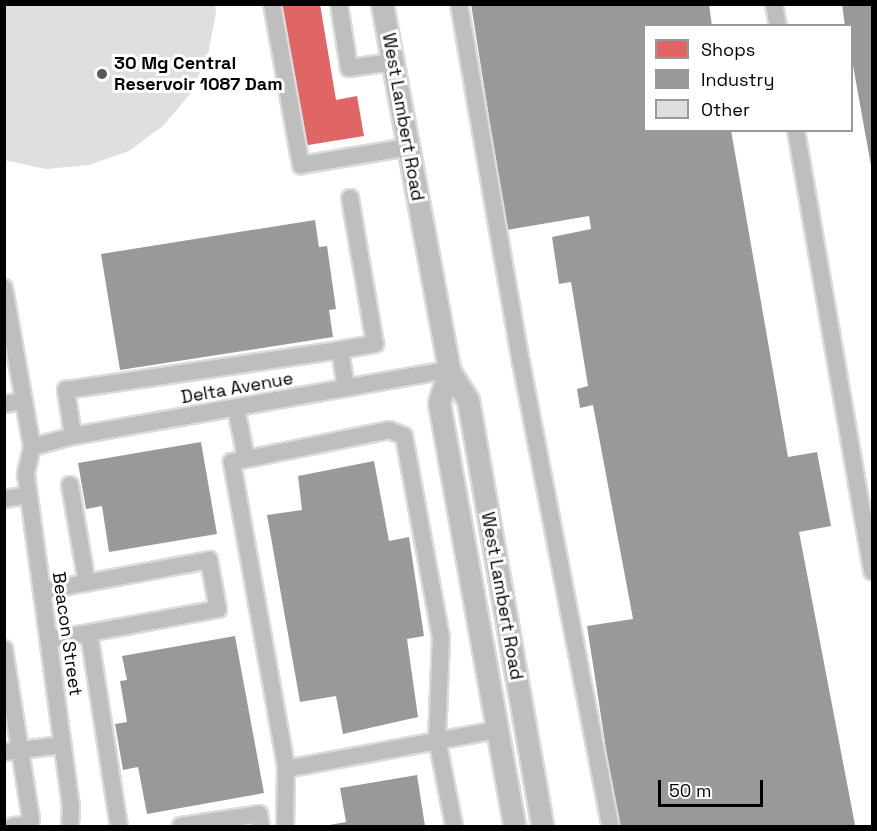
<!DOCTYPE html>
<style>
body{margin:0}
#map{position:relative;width:877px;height:831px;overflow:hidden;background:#fff;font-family:"Space Grotesk",sans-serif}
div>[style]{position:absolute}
.shops>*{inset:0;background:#e06666}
.industry>*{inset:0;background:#999}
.building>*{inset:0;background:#dfdfdf}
.roads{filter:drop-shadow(2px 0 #dbdbdb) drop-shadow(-2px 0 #dbdbdb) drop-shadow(0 2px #dbdbdb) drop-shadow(0 -2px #dbdbdb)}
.minor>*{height:16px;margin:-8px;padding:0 8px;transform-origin:8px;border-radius:8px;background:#bebebe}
.major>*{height:21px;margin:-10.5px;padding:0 10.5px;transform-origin:10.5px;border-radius:10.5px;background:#bebebe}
.dots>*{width:16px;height:16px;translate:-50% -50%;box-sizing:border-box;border:3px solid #fff;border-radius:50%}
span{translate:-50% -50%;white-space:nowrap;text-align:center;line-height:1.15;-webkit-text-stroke:6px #fff;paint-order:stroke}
.poi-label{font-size:18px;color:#000;font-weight:700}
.left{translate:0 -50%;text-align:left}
.street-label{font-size:18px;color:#000}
.frame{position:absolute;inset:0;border:6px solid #000;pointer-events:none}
.legend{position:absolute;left:643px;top:24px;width:210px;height:108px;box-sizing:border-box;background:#fff;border:2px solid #999;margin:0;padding:8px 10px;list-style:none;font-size:18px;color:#000}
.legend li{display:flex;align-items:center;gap:12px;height:30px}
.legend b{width:30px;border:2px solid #999}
.scale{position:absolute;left:658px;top:780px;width:105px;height:27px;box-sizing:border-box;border:3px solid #000;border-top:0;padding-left:8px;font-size:18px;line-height:21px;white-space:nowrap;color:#000;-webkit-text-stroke:4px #fff;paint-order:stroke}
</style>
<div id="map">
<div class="shops">
<div style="clip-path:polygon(279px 4px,320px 4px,336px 100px,357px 96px,364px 136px,302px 146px)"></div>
</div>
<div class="industry">
<div style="clip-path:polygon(471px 4px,709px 4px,712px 26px,644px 26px,644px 130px,731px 130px,788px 457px,817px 452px,831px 526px,799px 532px,855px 825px,618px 826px,587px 626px,633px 619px,593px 405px,580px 408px,577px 389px,588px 386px,571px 282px,559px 284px,552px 237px,591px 229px,589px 216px,507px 230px)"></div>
<div style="clip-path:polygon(842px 4px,872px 4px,872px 171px,852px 60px,852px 26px,845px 26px)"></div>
<div style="clip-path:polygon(315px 220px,319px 247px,327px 246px,336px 309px,329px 310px,333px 337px,120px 370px,101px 254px)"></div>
<div style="clip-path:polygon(201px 442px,217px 534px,109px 552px,102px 506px,86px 509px,78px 463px)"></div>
<div style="clip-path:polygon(374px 461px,389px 541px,409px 537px,424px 636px,407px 639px,418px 717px,343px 734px,336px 696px,300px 702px,267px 515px,302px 510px,298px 476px)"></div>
<div style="clip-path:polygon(235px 636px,264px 793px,147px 814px,138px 767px,123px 770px,115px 724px,127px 722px,120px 681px,127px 680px,122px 656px)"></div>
<div style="clip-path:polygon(417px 775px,425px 826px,324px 826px,346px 822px,340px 788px)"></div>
</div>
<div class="building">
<div style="clip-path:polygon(4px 4px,215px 4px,216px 13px,208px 55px,190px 94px,163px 126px,129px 151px,89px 165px,46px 169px,4px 160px)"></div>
</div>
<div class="roads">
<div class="minor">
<div style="left:272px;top:4px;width:164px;rotate:79.8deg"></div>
<div style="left:301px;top:165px;width:109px;rotate:-9.5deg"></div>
<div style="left:339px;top:4px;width:65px;rotate:81.1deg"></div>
<div style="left:349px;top:68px;width:44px;rotate:-7.8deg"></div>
<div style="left:459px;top:4px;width:363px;rotate:80.2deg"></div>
<div style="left:521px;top:362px;width:472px;rotate:79.1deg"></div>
<div style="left:774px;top:4px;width:22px;rotate:80deg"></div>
<div style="left:796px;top:130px;width:448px;rotate:80.2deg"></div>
<div style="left:4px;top:288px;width:161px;rotate:80deg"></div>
<div style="left:32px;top:447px;width:28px;rotate:103deg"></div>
<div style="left:26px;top:474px;width:335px;rotate:82.3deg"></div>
<div style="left:71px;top:806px;width:20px;rotate:93deg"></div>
<div style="left:346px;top:388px;width:38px;rotate:-99deg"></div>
<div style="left:340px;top:350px;width:36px;rotate:-10deg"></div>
<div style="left:375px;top:344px;width:148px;rotate:-99.7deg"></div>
<div style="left:4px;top:404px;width:20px;rotate:-9deg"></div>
<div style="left:236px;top:408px;width:51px;rotate:78.7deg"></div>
<div style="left:73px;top:436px;width:47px;rotate:-98.7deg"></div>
<div style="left:66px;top:390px;width:277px;rotate:-8.3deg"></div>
<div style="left:32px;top:447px;width:42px;rotate:-15deg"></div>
<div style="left:73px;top:436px;width:382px;rotate:-10deg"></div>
<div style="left:70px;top:485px;width:99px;rotate:80.2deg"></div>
<div style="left:4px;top:499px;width:25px;rotate:-9deg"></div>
<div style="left:42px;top:591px;width:170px;rotate:-10.5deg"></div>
<div style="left:209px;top:560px;width:50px;rotate:79.6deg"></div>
<div style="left:218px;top:609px;width:131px;rotate:169.5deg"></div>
<div style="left:49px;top:639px;width:40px;rotate:-8.5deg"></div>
<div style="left:89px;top:633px;width:195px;rotate:81.2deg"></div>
<div style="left:4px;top:649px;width:173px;rotate:81deg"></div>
<div style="left:31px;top:820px;width:6px;rotate:129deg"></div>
<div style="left:27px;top:825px;width:14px;rotate:176deg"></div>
<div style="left:4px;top:752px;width:59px;rotate:-6.8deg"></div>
<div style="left:286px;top:769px;width:215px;rotate:-10.5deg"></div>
<div style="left:181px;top:826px;width:79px;rotate:-8.7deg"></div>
<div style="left:259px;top:814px;width:12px;rotate:81deg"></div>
<div style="left:285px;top:826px;width:60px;rotate:-89deg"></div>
<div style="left:286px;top:766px;width:309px;rotate:-100.1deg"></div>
<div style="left:232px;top:462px;width:160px;rotate:-11.5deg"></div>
<div style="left:389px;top:430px;width:16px;rotate:22deg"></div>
<div style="left:404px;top:436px;width:204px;rotate:79.6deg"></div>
<div style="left:441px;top:637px;width:102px;rotate:92.2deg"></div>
<div style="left:437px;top:739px;width:89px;rotate:78.9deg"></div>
</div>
<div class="major">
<div style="left:382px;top:4px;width:372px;rotate:79.6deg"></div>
<div style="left:449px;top:370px;width:36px;rotate:58deg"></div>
<div style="left:468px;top:400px;width:432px;rotate:80.1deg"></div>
<div style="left:449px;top:370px;width:34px;rotate:107deg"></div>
<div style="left:439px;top:403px;width:430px;rotate:79.9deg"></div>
</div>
</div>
<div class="dots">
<div style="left:102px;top:74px;background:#595959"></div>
</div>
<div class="poi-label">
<span class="left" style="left:114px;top:74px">30 Mg Central<br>Reservoir 1087 Dam</span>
</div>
<div class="street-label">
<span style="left:403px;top:117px;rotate:80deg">West Lambert Road</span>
<span style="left:237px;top:388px;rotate:-10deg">Delta Avenue</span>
<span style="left:502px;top:596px;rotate:80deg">West Lambert Road</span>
<span style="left:67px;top:634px;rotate:82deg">Beacon Street</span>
</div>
<div class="frame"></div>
<ul class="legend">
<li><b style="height:16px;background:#e06666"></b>Shops</li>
<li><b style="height:16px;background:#999"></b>Industry</li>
<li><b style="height:16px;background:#dfdfdf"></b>Other</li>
</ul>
<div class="scale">50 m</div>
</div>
